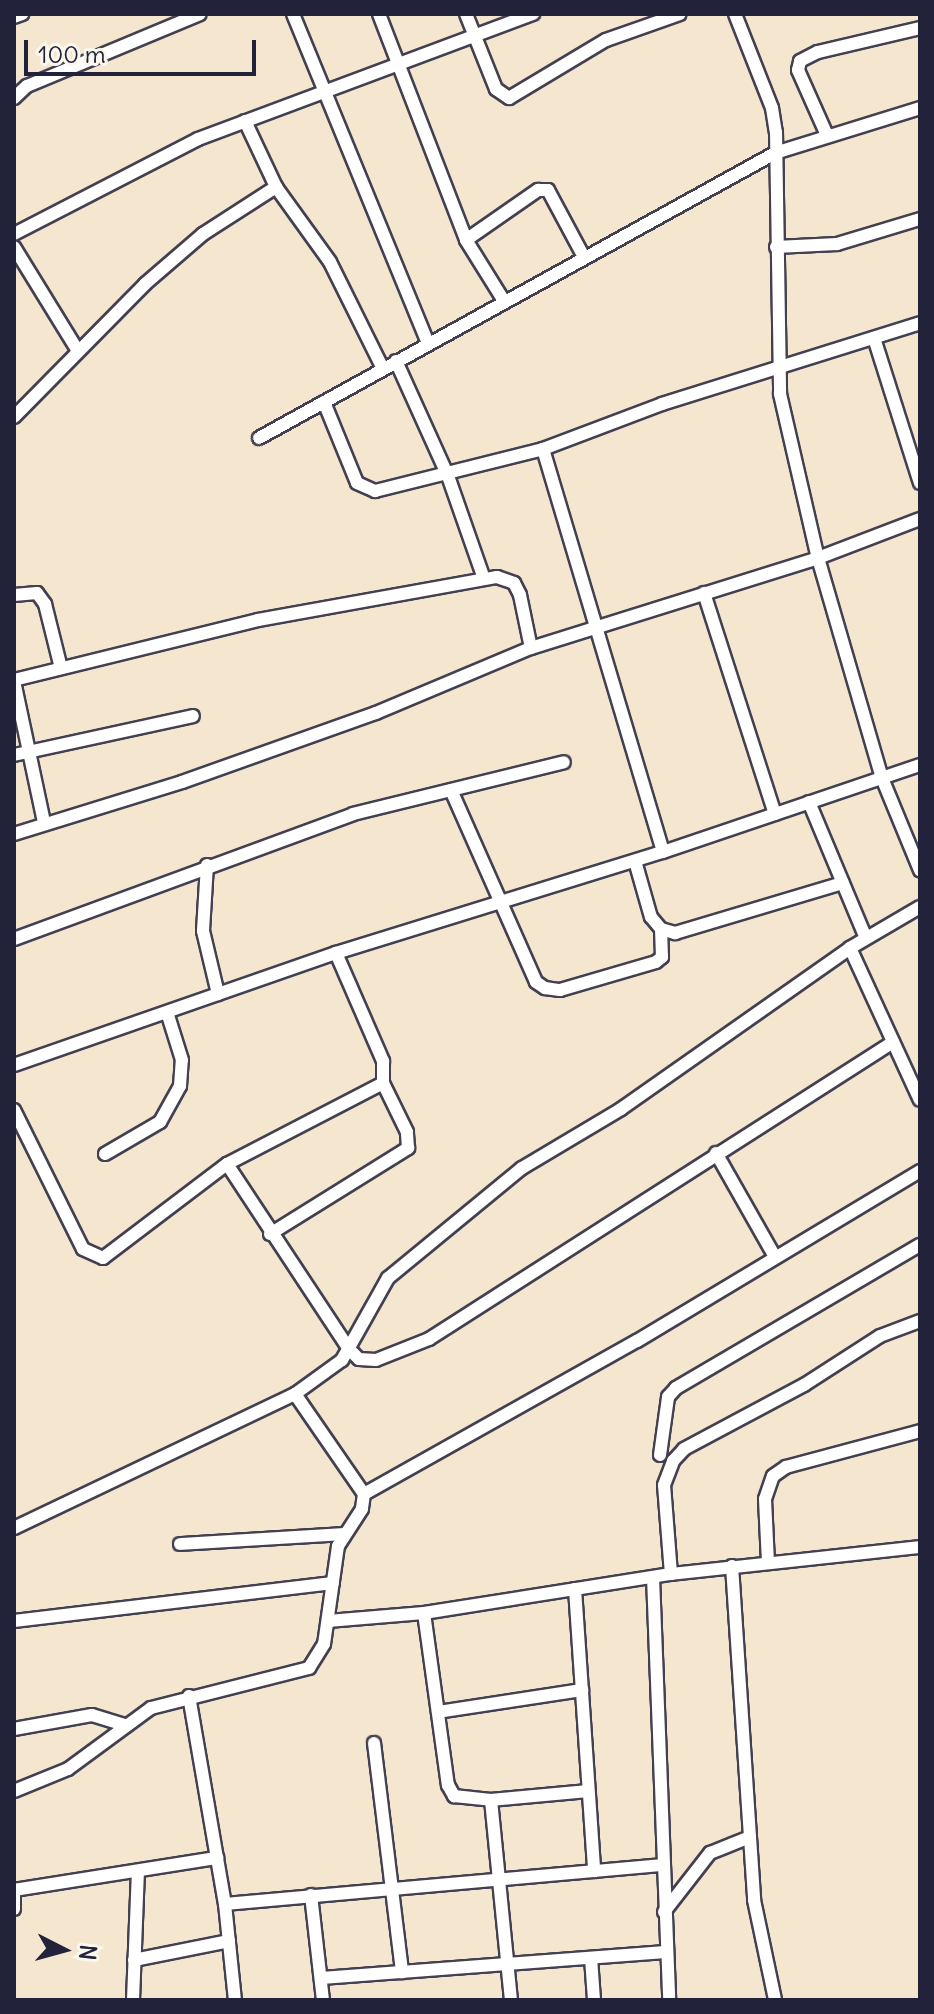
<!DOCTYPE html>
<style>
body{margin:0}
#map{position:relative;width:934px;height:2014px;overflow:hidden;background:#f5e7cf;font-family:Delius,sans-serif}
div>[style]{position:absolute}
.roads{filter:drop-shadow(2px 0 #424051) drop-shadow(-2px 0 #424051) drop-shadow(0 2px #424051) drop-shadow(0 -2px #424051)}
.street>*{height:12px;margin:-6px;padding:0 6px;transform-origin:6px;border-radius:6px;background:#fff}
span{translate:-50% -50%;white-space:nowrap;text-align:center;line-height:1.15;-webkit-text-stroke:7px #fbf7ec;paint-order:stroke}
.frame{position:absolute;inset:0;border:16px solid #22223b;pointer-events:none}
.north{position:absolute;left:24px;top:1910px;width:80px;height:80px;-webkit-text-stroke:6px #fbf7ec;paint-order:stroke;rotate:96deg;font-size:22px;font-weight:700;line-height:32px;text-align:center;color:#22223b}
.north::after{content:'';display:block;margin:auto;width:28px;height:36px;background:#22223b;clip-path:polygon(50% 0,100% 100%,50% 72%,0 100%)}
.scale{position:absolute;left:24px;top:40px;width:232px;height:36px;box-sizing:border-box;border:4px solid #22223b;border-top:0;padding-left:10px;font-size:24px;line-height:28px;white-space:nowrap;color:#22223b;-webkit-text-stroke:6px #fbf7ec;paint-order:stroke}
</style>
<div id="map">
<div class="roads">
<div class="street">
<div style="left:293px;top:14px;width:356px;rotate:67.7deg"></div>
<div style="left:379px;top:14px;width:242px;rotate:68.9deg"></div>
<div style="left:466px;top:240px;width:72px;rotate:58.1deg"></div>
<div style="left:466px;top:14px;width:81px;rotate:68.2deg"></div>
<div style="left:496px;top:89px;width:16px;rotate:35deg"></div>
<div style="left:509px;top:98px;width:113px;rotate:-30.9deg"></div>
<div style="left:606px;top:40px;width:78px;rotate:-19.4deg"></div>
<div style="left:735px;top:14px;width:101px;rotate:68.5deg"></div>
<div style="left:772px;top:108px;width:24px;rotate:81deg"></div>
<div style="left:776px;top:132px;width:262px;rotate:89.1deg"></div>
<div style="left:780px;top:394px;width:168px;rotate:77deg"></div>
<div style="left:818px;top:558px;width:229px;rotate:73.8deg"></div>
<div style="left:882px;top:778px;width:100px;rotate:67.6deg"></div>
<div style="left:14px;top:17px;width:9px;rotate:-21deg"></div>
<div style="left:14px;top:98px;width:18px;rotate:-43deg"></div>
<div style="left:27px;top:86px;width:187px;rotate:-22.6deg"></div>
<div style="left:245px;top:121px;width:73px;rotate:64.8deg"></div>
<div style="left:276px;top:187px;width:92px;rotate:54.2deg"></div>
<div style="left:330px;top:262px;width:119px;rotate:63.6deg"></div>
<div style="left:826px;top:133px;width:69px;rotate:-114deg"></div>
<div style="left:798px;top:70px;width:9px;rotate:-77deg"></div>
<div style="left:800px;top:61px;width:20px;rotate:-27deg"></div>
<div style="left:818px;top:52px;width:105px;rotate:-13.2deg"></div>
<div style="left:14px;top:234px;width:207px;rotate:-27.3deg"></div>
<div style="left:198px;top:139px;width:358px;rotate:-20.5deg"></div>
<div style="left:466px;top:240px;width:88px;rotate:-34.8deg"></div>
<div style="left:538px;top:190px;width:10px"></div>
<div style="left:548px;top:190px;width:76px;rotate:61.8deg"></div>
<div style="left:14px;top:247px;width:122px;rotate:58.4deg"></div>
<div style="left:776px;top:247px;width:61px;rotate:-2.8deg"></div>
<div style="left:837px;top:244px;width:87px;rotate:-16.8deg"></div>
<div style="left:874px;top:338px;width:152px;rotate:72.4deg"></div>
<div style="left:396px;top:361px;width:126px;rotate:65.7deg"></div>
<div style="left:448px;top:476px;width:109px;rotate:70.7deg"></div>
<div style="left:324px;top:402px;width:87px;rotate:67.8deg"></div>
<div style="left:357px;top:483px;width:20px;rotate:24deg"></div>
<div style="left:375px;top:491px;width:173px;rotate:-14deg"></div>
<div style="left:543px;top:449px;width:127px;rotate:-20.7deg"></div>
<div style="left:662px;top:404px;width:270px;rotate:-17.4deg"></div>
<div style="left:14px;top:417px;width:187px;rotate:-45.4deg"></div>
<div style="left:145px;top:284px;width:77px;rotate:-40.8deg"></div>
<div style="left:203px;top:234px;width:87px;rotate:-32.8deg"></div>
<div style="left:259px;top:438px;width:589px;rotate:-28.91deg"></div>
<div style="left:775px;top:153px;width:152px;rotate:-17.2deg"></div>
<div style="left:543px;top:449px;width:420px;rotate:73.4deg"></div>
<div style="left:704px;top:593px;width:232px;rotate:72.2deg"></div>
<div style="left:14px;top:595px;width:23px;rotate:-5deg"></div>
<div style="left:37px;top:593px;width:14px;rotate:54deg"></div>
<div style="left:45px;top:604px;width:66px;rotate:76deg"></div>
<div style="left:14px;top:680px;width:251px;rotate:-13.8deg"></div>
<div style="left:258px;top:620px;width:243px;rotate:-10.2deg"></div>
<div style="left:497px;top:577px;width:18px;rotate:19deg"></div>
<div style="left:514px;top:583px;width:13px;rotate:63deg"></div>
<div style="left:520px;top:595px;width:54px;rotate:78.3deg"></div>
<div style="left:14px;top:681px;width:144px;rotate:78deg"></div>
<div style="left:14px;top:755px;width:183px;rotate:-12.3deg"></div>
<div style="left:451px;top:790px;width:210px;rotate:66.1deg"></div>
<div style="left:536px;top:982px;width:11px;rotate:34deg"></div>
<div style="left:545px;top:988px;width:15px;rotate:8deg"></div>
<div style="left:560px;top:990px;width:100px;rotate:-16.3deg"></div>
<div style="left:656px;top:962px;width:8px;rotate:-40deg"></div>
<div style="left:662px;top:957px;width:28px;rotate:-92deg"></div>
<div style="left:809px;top:802px;width:147px;rotate:67.3deg"></div>
<div style="left:14px;top:834px;width:176px;rotate:-17.2deg"></div>
<div style="left:182px;top:782px;width:206px;rotate:-19.6deg"></div>
<div style="left:376px;top:713px;width:168px;rotate:-22.8deg"></div>
<div style="left:531px;top:648px;width:301px;rotate:-17.4deg"></div>
<div style="left:818px;top:558px;width:109px;rotate:-20.9deg"></div>
<div style="left:635px;top:861px;width:58px;rotate:74.1deg"></div>
<div style="left:651px;top:917px;width:16px;rotate:50deg"></div>
<div style="left:661px;top:929px;width:15px;rotate:16deg"></div>
<div style="left:675px;top:933px;width:175px;rotate:-16.6deg"></div>
<div style="left:207px;top:865px;width:66px;rotate:93.5deg"></div>
<div style="left:203px;top:931px;width:65px;rotate:76.6deg"></div>
<div style="left:14px;top:939px;width:361px;rotate:-20.2deg"></div>
<div style="left:353px;top:814px;width:217px;rotate:-13.8deg"></div>
<div style="left:850px;top:948px;width:167px;rotate:65.3deg"></div>
<div style="left:14px;top:1065px;width:341px;rotate:-19.2deg"></div>
<div style="left:336px;top:953px;width:342px;rotate:-17.2deg"></div>
<div style="left:663px;top:852px;width:271px;rotate:-18.7deg"></div>
<div style="left:14px;top:1110px;width:155px;rotate:63.6deg"></div>
<div style="left:83px;top:1249px;width:22px;rotate:24deg"></div>
<div style="left:103px;top:1258px;width:156px;rotate:-37.2deg"></div>
<div style="left:227px;top:1164px;width:176px;rotate:-27.4deg"></div>
<div style="left:383px;top:1083px;width:22px;rotate:-90deg"></div>
<div style="left:383px;top:1061px;width:118px;rotate:-113.5deg"></div>
<div style="left:716px;top:1153px;width:117px;rotate:60.4deg"></div>
<div style="left:105px;top:1154px;width:64px;rotate:-30.2deg"></div>
<div style="left:160px;top:1122px;width:41px;rotate:-60.9deg"></div>
<div style="left:180px;top:1086px;width:26px;rotate:-86deg"></div>
<div style="left:182px;top:1060px;width:50px;rotate:-107.4deg"></div>
<div style="left:227px;top:1164px;width:222px;rotate:56.6deg"></div>
<div style="left:349px;top:1349px;width:14px;rotate:45deg"></div>
<div style="left:359px;top:1359px;width:17px;rotate:3deg"></div>
<div style="left:376px;top:1360px;width:57px;rotate:-21.6deg"></div>
<div style="left:429px;top:1339px;width:551px;rotate:-32.62deg"></div>
<div style="left:270px;top:1234px;width:163px;rotate:-31.9deg"></div>
<div style="left:408px;top:1148px;width:16px;rotate:-94deg"></div>
<div style="left:407px;top:1132px;width:55px;rotate:-116.1deg"></div>
<div style="left:295px;top:1394px;width:58px;rotate:-35.9deg"></div>
<div style="left:342px;top:1360px;width:94px;rotate:-60.7deg"></div>
<div style="left:388px;top:1278px;width:173px;rotate:-39.4deg"></div>
<div style="left:522px;top:1168px;width:115px;rotate:-30.8deg"></div>
<div style="left:621px;top:1109px;width:280px;rotate:-35.1deg"></div>
<div style="left:850px;top:948px;width:81px;rotate:-30.4deg"></div>
<div style="left:660px;top:1455px;width:59px;rotate:-82.1deg"></div>
<div style="left:668px;top:1397px;width:12px;rotate:-48deg"></div>
<div style="left:676px;top:1388px;width:283px;rotate:-30.4deg"></div>
<div style="left:364px;top:1494px;width:313px;rotate:-29.3deg"></div>
<div style="left:637px;top:1341px;width:330px;rotate:-31deg"></div>
<div style="left:14px;top:1528px;width:311px;rotate:-25.5deg"></div>
<div style="left:295px;top:1394px;width:121px;rotate:55.4deg"></div>
<div style="left:364px;top:1494px;width:15px;rotate:98deg"></div>
<div style="left:362px;top:1509px;width:44px;rotate:123deg"></div>
<div style="left:338px;top:1546px;width:99px;rotate:98.1deg"></div>
<div style="left:324px;top:1644px;width:28px;rotate:122deg"></div>
<div style="left:309px;top:1668px;width:163px;rotate:165.8deg"></div>
<div style="left:151px;top:1708px;width:103px;rotate:143.7deg"></div>
<div style="left:68px;top:1769px;width:58px;rotate:157.8deg"></div>
<div style="left:180px;top:1544px;width:163px;rotate:-3.5deg"></div>
<div style="left:768px;top:1563px;width:64px;rotate:-92.7deg"></div>
<div style="left:765px;top:1499px;width:24px;rotate:-71deg"></div>
<div style="left:773px;top:1476px;width:16px;rotate:-35deg"></div>
<div style="left:786px;top:1467px;width:139px;rotate:-15deg"></div>
<div style="left:732px;top:1566px;width:335px;rotate:86.2deg"></div>
<div style="left:754px;top:1900px;width:102px;rotate:78.1deg"></div>
<div style="left:671px;top:1574px;width:89px;rotate:-94.5deg"></div>
<div style="left:664px;top:1485px;width:26px;rotate:-69deg"></div>
<div style="left:673px;top:1461px;width:16px;rotate:-47deg"></div>
<div style="left:684px;top:1449px;width:136px;rotate:-28.1deg"></div>
<div style="left:804px;top:1385px;width:90px;rotate:-32.8deg"></div>
<div style="left:880px;top:1336px;width:43px;rotate:-20.6deg"></div>
<div style="left:653px;top:1577px;width:423px;rotate:87.8deg"></div>
<div style="left:575px;top:1589px;width:283px;rotate:86.1deg"></div>
<div style="left:424px;top:1613px;width:174px;rotate:82.1deg"></div>
<div style="left:448px;top:1785px;width:13px;rotate:61deg"></div>
<div style="left:454px;top:1796px;width:37px;rotate:6deg"></div>
<div style="left:491px;top:1800px;width:97px;rotate:-5.3deg"></div>
<div style="left:14px;top:1621px;width:321px;rotate:-6.8deg"></div>
<div style="left:328px;top:1621px;width:96px;rotate:-4.8deg"></div>
<div style="left:424px;top:1613px;width:250px;rotate:-9deg"></div>
<div style="left:671px;top:1574px;width:250px;rotate:-6.2deg"></div>
<div style="left:189px;top:1696px;width:211px;rotate:80.2deg"></div>
<div style="left:225px;top:1904px;width:97px;rotate:84.1deg"></div>
<div style="left:438px;top:1712px;width:146px;rotate:-8.7deg"></div>
<div style="left:14px;top:1729px;width:79px;rotate:-10.2deg"></div>
<div style="left:92px;top:1715px;width:34px;rotate:17deg"></div>
<div style="left:374px;top:1743px;width:231px;rotate:83deg"></div>
<div style="left:491px;top:1800px;width:201px;rotate:84.3deg"></div>
<div style="left:14px;top:1889px;width:20px;rotate:90deg"></div>
<div style="left:14px;top:1890px;width:206px;rotate:-9deg"></div>
<div style="left:311px;top:1895px;width:106px;rotate:83.5deg"></div>
<div style="left:225px;top:1904px;width:440px;rotate:-5.1deg"></div>
<div style="left:664px;top:1912px;width:75px;rotate:-52.1deg"></div>
<div style="left:710px;top:1853px;width:43px;rotate:-21.8deg"></div>
<div style="left:591px;top:1958px;width:42px;rotate:85.9deg"></div>
<div style="left:134px;top:1960px;width:97px;rotate:-11.3deg"></div>
<div style="left:321px;top:1978px;width:346px;rotate:-4.3deg"></div>
<div style="left:133px;top:2000px;width:129px;rotate:-87.8deg"></div>
</div>
</div>
<div class="frame"></div>
<div class="north">N</div>
<div class="scale">100 m</div>
</div>
